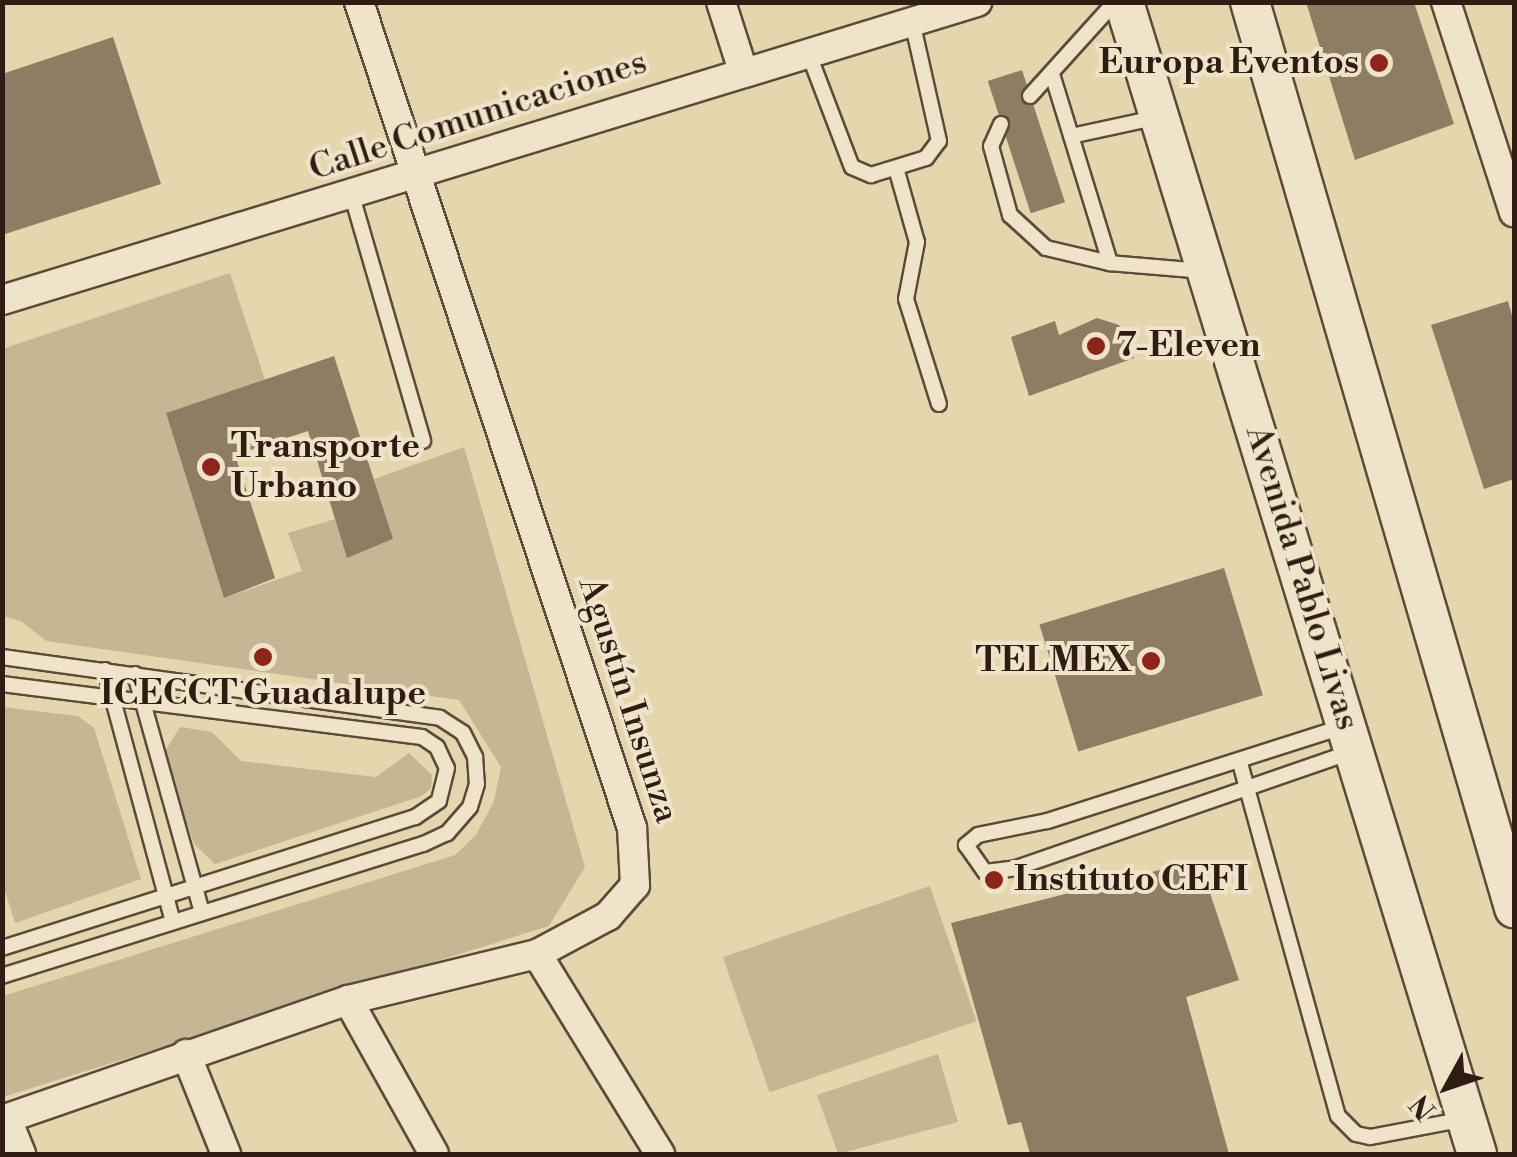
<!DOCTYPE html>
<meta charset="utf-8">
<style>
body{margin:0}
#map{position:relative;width:1517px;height:1157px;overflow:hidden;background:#e6d6ad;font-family:"Libre Bodoni",serif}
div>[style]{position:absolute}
.green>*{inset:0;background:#c7b693;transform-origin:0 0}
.building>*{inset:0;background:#8f7d63;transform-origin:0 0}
.roads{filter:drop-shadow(2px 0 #5e4a3a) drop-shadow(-2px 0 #5e4a3a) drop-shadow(0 2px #5e4a3a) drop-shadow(0 -2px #5e4a3a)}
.lane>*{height:14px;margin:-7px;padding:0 7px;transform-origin:7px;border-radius:7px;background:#efe4ca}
.street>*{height:28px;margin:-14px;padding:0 14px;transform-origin:14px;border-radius:14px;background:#efe4ca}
.secondary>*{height:38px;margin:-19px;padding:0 19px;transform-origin:19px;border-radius:19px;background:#efe4ca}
.dots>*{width:28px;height:28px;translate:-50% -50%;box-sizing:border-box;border:5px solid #efe4ca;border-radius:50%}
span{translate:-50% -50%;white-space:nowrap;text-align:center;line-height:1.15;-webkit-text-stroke:8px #efe4ca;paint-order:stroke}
.poi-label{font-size:35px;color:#301c13;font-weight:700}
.right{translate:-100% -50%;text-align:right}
.left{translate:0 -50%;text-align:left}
.street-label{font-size:35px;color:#301c13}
.frame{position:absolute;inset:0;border:5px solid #301c13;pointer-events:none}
.north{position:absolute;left:1397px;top:1037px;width:100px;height:100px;-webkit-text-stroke:8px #efe4ca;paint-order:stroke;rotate:230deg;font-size:28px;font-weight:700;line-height:40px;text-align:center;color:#301c13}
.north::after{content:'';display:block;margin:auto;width:35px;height:45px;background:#301c13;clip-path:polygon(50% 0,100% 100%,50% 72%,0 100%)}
</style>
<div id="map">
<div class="green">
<div style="clip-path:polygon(230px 273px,265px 380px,166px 413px,224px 598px,302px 571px,288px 533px,335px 519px,348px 557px,392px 540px,374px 479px,464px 447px,585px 867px,549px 926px,3px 1097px,3px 996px,455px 855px,476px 835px,494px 801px,501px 767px,459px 700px,46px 641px,21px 621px,3px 616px,2px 349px)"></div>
<div style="clip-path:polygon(2px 707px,78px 716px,94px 728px,141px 879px,15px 923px,3px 885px)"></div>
<div style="clip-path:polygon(180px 727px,212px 732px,241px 761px,376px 777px,409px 753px,432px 775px,431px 788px,422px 796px,215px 864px,194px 844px,164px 753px)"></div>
<div style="left:930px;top:886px;width:143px;height:219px;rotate:71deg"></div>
<div style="clip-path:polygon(938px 1054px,958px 1122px,838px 1154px,817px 1095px)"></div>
</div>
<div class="building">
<div style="clip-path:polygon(1306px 2px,1414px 2px,1454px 124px,1355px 160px)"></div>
<div style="clip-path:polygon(113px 37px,161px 184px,2px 235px,2px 74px)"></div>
<div style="left:1022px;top:70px;width:139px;height:36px;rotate:72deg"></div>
<div style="clip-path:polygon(1508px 301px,1514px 323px,1514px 479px,1484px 489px,1431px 325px)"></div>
<div style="clip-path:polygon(1097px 318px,1119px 325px,1134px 358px,1029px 396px,1011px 337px,1055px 321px,1059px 335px)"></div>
<div style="clip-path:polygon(334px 356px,393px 539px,347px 558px,308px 431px,235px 455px,275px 578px,224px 598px,166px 413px)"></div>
<div style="left:1224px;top:568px;width:133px;height:193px;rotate:73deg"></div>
<div style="clip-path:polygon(1199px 860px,1239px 980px,1186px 997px,1229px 1154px,1030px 1154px,1021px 1122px,1008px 1125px,951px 923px)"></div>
</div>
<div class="roads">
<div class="lane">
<div style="left:808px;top:52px;width:123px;rotate:69.1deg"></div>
<div style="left:852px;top:167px;width:21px;rotate:23deg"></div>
<div style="left:871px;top:175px;width:58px;rotate:-17.2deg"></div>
<div style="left:926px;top:158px;width:21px;rotate:-53deg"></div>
<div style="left:939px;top:141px;width:123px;rotate:-102.7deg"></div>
<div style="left:1052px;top:74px;width:198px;rotate:72.9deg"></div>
<div style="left:1030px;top:96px;width:127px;rotate:-47.9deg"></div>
<div style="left:1001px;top:124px;width:24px;rotate:114deg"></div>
<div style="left:991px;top:146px;width:72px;rotate:74.6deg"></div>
<div style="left:1010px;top:215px;width:49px;rotate:42.5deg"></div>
<div style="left:1046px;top:248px;width:66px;rotate:13.2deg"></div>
<div style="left:1110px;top:263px;width:94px;rotate:4.9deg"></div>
<div style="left:1071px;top:136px;width:90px;rotate:-12.2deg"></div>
<div style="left:896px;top:168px;width:77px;rotate:74.2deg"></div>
<div style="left:917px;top:242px;width:58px;rotate:100.9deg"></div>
<div style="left:906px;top:299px;width:110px;rotate:72.6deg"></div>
<div style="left:352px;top:196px;width:255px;rotate:73.8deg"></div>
<div style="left:2px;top:657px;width:442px;rotate:7.9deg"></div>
<div style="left:440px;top:718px;width:27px;rotate:33deg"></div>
<div style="left:463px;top:733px;width:27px;rotate:63deg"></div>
<div style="left:475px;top:757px;width:27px;rotate:86deg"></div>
<div style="left:477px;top:784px;width:24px;rotate:107deg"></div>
<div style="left:470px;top:807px;width:35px;rotate:131deg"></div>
<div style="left:447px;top:833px;width:26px;rotate:155deg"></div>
<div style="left:423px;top:844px;width:441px;rotate:162.6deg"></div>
<div style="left:105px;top:670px;width:261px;rotate:74.9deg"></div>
<div style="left:135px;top:674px;width:248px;rotate:74.3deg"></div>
<div style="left:2px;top:684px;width:423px;rotate:7.2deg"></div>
<div style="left:422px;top:737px;width:18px;rotate:34deg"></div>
<div style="left:437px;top:747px;width:23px;rotate:65deg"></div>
<div style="left:447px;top:768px;width:34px;rotate:104deg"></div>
<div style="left:439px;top:801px;width:29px;rotate:146deg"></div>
<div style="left:415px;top:817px;width:433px;rotate:162.4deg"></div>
<div style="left:1342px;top:727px;width:310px;rotate:162.3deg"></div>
<div style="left:1047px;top:821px;width:70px;rotate:168.5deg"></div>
<div style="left:978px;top:835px;width:16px;rotate:140deg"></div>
<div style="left:966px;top:845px;width:33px;rotate:55deg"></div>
<div style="left:985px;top:872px;width:31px;rotate:-7deg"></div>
<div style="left:1016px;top:868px;width:355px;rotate:-19.1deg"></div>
<div style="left:1240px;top:763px;width:366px;rotate:74.5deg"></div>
<div style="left:1338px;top:1116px;width:25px;rotate:45deg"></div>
<div style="left:1356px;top:1134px;width:14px;rotate:12deg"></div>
<div style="left:1370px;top:1137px;width:97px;rotate:-10.7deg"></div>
</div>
<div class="street">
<div style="left:721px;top:2px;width:72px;rotate:72.3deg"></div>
<div style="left:1446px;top:2px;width:221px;rotate:72.1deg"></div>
<div style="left:2px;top:300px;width:1020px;rotate:-17deg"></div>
<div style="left:537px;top:954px;width:235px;rotate:58.4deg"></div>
<div style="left:348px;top:1000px;width:176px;rotate:60.8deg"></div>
<div style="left:186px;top:1054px;width:108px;rotate:68.2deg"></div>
<div style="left:7px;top:1119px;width:38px;rotate:68deg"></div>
<div style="left:2px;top:1120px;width:366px;rotate:-19.1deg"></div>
<div style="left:348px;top:1000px;width:195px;rotate:-13.7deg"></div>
<div style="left:537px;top:954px;width:81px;rotate:-28.2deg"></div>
<div style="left:608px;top:916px;width:41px;rotate:-48.9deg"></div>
<div style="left:635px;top:885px;width:57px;rotate:-93deg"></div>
<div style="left:632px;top:828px;width:870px;rotate:-108.29deg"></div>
</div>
<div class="secondary">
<div style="left:1124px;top:2px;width:1205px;rotate:72.96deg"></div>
<div style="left:1250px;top:2px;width:944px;rotate:73.75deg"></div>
</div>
</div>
<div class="dots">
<div style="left:1379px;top:63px;background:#8f2418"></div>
<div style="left:1096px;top:346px;background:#8f2418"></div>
<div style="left:211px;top:467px;background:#8f2418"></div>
<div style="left:263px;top:657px;background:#8f2418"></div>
<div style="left:1151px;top:661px;background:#8f2418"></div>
<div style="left:994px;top:880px;background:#8f2418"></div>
</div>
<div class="poi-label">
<span class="right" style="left:1359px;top:63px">Europa Eventos</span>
<span class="left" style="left:1116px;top:346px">7-Eleven</span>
<span class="left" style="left:231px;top:467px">Transporte<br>Urbano</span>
<span class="right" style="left:1131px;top:661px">TELMEX</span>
<span style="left:263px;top:694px">ICECCT Guadalupe</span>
<span class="left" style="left:1014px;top:880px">Instituto CEFI</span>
</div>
<div class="street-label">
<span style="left:478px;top:116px;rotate:-18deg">Calle Comunicaciones</span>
<span style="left:1302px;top:578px;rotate:73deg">Avenida Pablo Livas</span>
<span style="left:628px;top:700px;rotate:72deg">Agustín Insunza</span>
</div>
<div class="frame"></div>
<div class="north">N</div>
</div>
